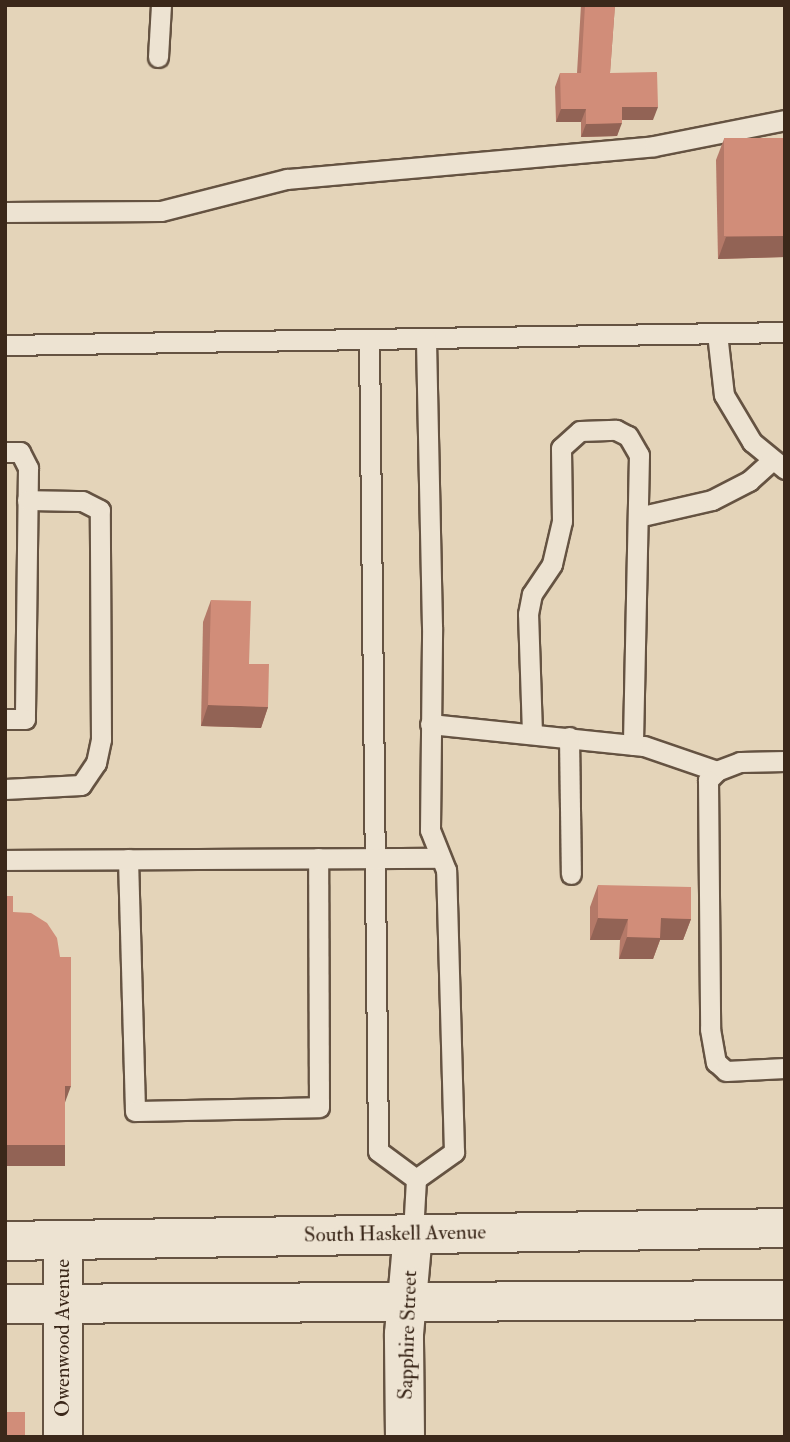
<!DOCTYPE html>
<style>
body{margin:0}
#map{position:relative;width:790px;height:1442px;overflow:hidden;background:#e4d4b9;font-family:"IM FELL Double Pica",serif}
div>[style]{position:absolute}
.roads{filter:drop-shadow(2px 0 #655342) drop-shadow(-2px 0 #655342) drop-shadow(0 2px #655342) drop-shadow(0 -2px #655342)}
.service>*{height:19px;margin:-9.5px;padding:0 9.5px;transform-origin:9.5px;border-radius:9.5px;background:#ede3d2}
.minor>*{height:38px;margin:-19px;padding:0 19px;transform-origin:19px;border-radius:19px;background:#ede3d2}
.secondary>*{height:38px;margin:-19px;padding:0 19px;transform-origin:19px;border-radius:19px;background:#ede3d2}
.wall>*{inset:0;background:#b47968}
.shaded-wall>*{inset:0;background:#926355;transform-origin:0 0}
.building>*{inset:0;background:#d18d79;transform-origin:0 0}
span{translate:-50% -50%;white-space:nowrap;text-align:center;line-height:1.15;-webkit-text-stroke:6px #ede3d2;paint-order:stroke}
.street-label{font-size:21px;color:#3b281a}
.frame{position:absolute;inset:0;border:7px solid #3b281a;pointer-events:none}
</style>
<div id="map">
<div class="roads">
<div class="service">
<div style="left:158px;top:57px;width:52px;rotate:-86.7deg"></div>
<div style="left:5px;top:212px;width:156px;rotate:-0.4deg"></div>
<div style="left:161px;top:211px;width:130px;rotate:-14.3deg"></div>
<div style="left:287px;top:179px;width:368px;rotate:-5.1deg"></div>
<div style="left:654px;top:146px;width:134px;rotate:-11.2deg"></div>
<div style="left:717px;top:333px;width:62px;rotate:83.6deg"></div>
<div style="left:724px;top:395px;width:55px;rotate:59.2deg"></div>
<div style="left:752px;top:442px;width:43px;rotate:39.3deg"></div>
<div style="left:369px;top:339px;width:812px;rotate:89.36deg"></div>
<div style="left:378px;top:1151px;width:47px;rotate:36.4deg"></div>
<div style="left:5px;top:345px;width:780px;rotate:-0.95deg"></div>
<div style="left:5px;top:452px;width:15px"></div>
<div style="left:20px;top:452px;width:18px;rotate:63deg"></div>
<div style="left:28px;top:468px;width:251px;rotate:90.7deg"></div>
<div style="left:25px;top:719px;width:20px;rotate:180deg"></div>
<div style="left:638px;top:517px;width:76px;rotate:-12.9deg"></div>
<div style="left:712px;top:500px;width:42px;rotate:-27.2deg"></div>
<div style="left:749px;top:481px;width:31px;rotate:-42deg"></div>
<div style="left:430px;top:724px;width:215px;rotate:5.9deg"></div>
<div style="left:644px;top:746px;width:77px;rotate:18.9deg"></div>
<div style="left:532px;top:733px;width:119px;rotate:-91.9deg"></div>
<div style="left:528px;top:614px;width:20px;rotate:-79deg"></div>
<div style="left:532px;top:594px;width:36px;rotate:-56deg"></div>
<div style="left:552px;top:564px;width:44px;rotate:-76.9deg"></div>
<div style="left:562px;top:521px;width:73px;rotate:-90.8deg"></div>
<div style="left:561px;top:448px;width:25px;rotate:-42deg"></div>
<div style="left:580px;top:431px;width:36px;rotate:-2deg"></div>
<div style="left:616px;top:430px;width:13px;rotate:27deg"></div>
<div style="left:628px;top:436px;width:22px;rotate:60deg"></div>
<div style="left:639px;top:455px;width:290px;rotate:91.2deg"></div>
<div style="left:569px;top:737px;width:137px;rotate:89.2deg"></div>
<div style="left:785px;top:761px;width:45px;rotate:178.7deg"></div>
<div style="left:740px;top:762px;width:25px;rotate:159deg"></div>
<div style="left:717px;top:771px;width:13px;rotate:135deg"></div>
<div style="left:708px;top:780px;width:249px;rotate:89.5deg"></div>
<div style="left:710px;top:1029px;width:34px;rotate:80deg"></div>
<div style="left:716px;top:1062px;width:13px;rotate:42deg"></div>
<div style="left:726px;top:1071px;width:59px;rotate:-2.9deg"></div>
<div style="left:5px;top:789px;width:76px;rotate:-3deg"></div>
<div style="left:81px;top:785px;width:27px;rotate:-56deg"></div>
<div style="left:96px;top:763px;width:25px;rotate:-78deg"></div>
<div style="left:101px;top:739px;width:229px;rotate:-90.3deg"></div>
<div style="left:100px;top:510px;width:20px;rotate:-153deg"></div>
<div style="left:82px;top:501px;width:55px;rotate:-179deg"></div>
<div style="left:128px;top:859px;width:252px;rotate:88.4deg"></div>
<div style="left:135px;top:1111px;width:184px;rotate:-1.2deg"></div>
<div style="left:319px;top:1107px;width:249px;rotate:-90.2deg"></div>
<div style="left:5px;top:860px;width:434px;rotate:-0.3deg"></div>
<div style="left:416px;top:1179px;width:47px;rotate:-35.4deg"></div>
<div style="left:454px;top:1152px;width:282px;rotate:-91.6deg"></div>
<div style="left:446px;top:870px;width:43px;rotate:-111.8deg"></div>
<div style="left:430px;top:830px;width:203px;rotate:-89.4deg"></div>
<div style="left:432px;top:627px;width:289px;rotate:-91.2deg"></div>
<div style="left:413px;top:1233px;width:54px;rotate:-86.8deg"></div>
</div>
<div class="minor">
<div style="left:63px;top:1240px;width:197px;rotate:90deg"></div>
<div style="left:405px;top:1437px;width:103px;rotate:-90.6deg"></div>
<div style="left:404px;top:1334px;width:101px;rotate:-84.9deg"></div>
</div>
<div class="secondary">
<div style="left:5px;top:1241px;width:780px;rotate:-0.95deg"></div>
<div style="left:5px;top:1304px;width:780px;rotate:-0.29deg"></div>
</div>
</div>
<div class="wall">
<div style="clip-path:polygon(581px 5px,615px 5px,610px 73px,653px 120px,622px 120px,617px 136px,581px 137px,581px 122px,556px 122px,555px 87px,560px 73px,577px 73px)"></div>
<div style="clip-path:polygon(785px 138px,785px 257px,718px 259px,716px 160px,724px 139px)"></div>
<div style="clip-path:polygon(211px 600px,249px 664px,268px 707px,261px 728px,201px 726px,203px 622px)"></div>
<div style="clip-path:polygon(598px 885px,691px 919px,683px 940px,660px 940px,653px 959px,619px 959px,620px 940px,590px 940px,590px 907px)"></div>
</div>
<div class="shaded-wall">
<div style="clip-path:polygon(622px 107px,658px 107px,653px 120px,617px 120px)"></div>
<div style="clip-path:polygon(561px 109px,586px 109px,581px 122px,556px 122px)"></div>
<div style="clip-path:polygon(622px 123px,617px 136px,581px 137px,586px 124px)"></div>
<div style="clip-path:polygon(785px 236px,785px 257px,718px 259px,726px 237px)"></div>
<div style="clip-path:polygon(208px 705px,268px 707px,261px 728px,201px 726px)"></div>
<div style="clip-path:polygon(598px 918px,628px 919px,620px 940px,590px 940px)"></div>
<div style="clip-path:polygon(661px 918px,691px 919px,683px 940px,660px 940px,653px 959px,619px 959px,627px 937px)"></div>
<div style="clip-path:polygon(65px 1086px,71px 1086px,63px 1108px)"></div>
<div style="left:5px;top:1145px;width:60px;height:21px"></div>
</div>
<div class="building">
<div style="clip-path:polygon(585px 5px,615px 5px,610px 73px,657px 72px,658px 107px,622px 107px,622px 123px,586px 124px,586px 109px,561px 109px,560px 73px,581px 73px)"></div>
<div style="left:785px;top:138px;width:98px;height:61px;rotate:90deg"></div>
<div style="clip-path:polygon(211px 600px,251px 601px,249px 664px,269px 664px,268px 707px,208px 705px)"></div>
<div style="clip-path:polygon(598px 885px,691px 887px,691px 919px,661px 918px,660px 938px,627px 937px,628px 919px,598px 918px)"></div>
<div style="clip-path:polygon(5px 896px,13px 896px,13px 912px,31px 913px,47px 923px,57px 938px,60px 957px,71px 957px,71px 1086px,65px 1086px,65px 1145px,5px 1145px)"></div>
<div style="left:5px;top:1412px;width:20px;height:25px"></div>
</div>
<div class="street-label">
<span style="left:395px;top:1234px;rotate:-1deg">South Haskell Avenue</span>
<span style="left:408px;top:1335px;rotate:-88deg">Sapphire Street</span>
<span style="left:63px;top:1338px;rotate:-90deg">Owenwood Avenue</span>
</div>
<div class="frame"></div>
</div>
